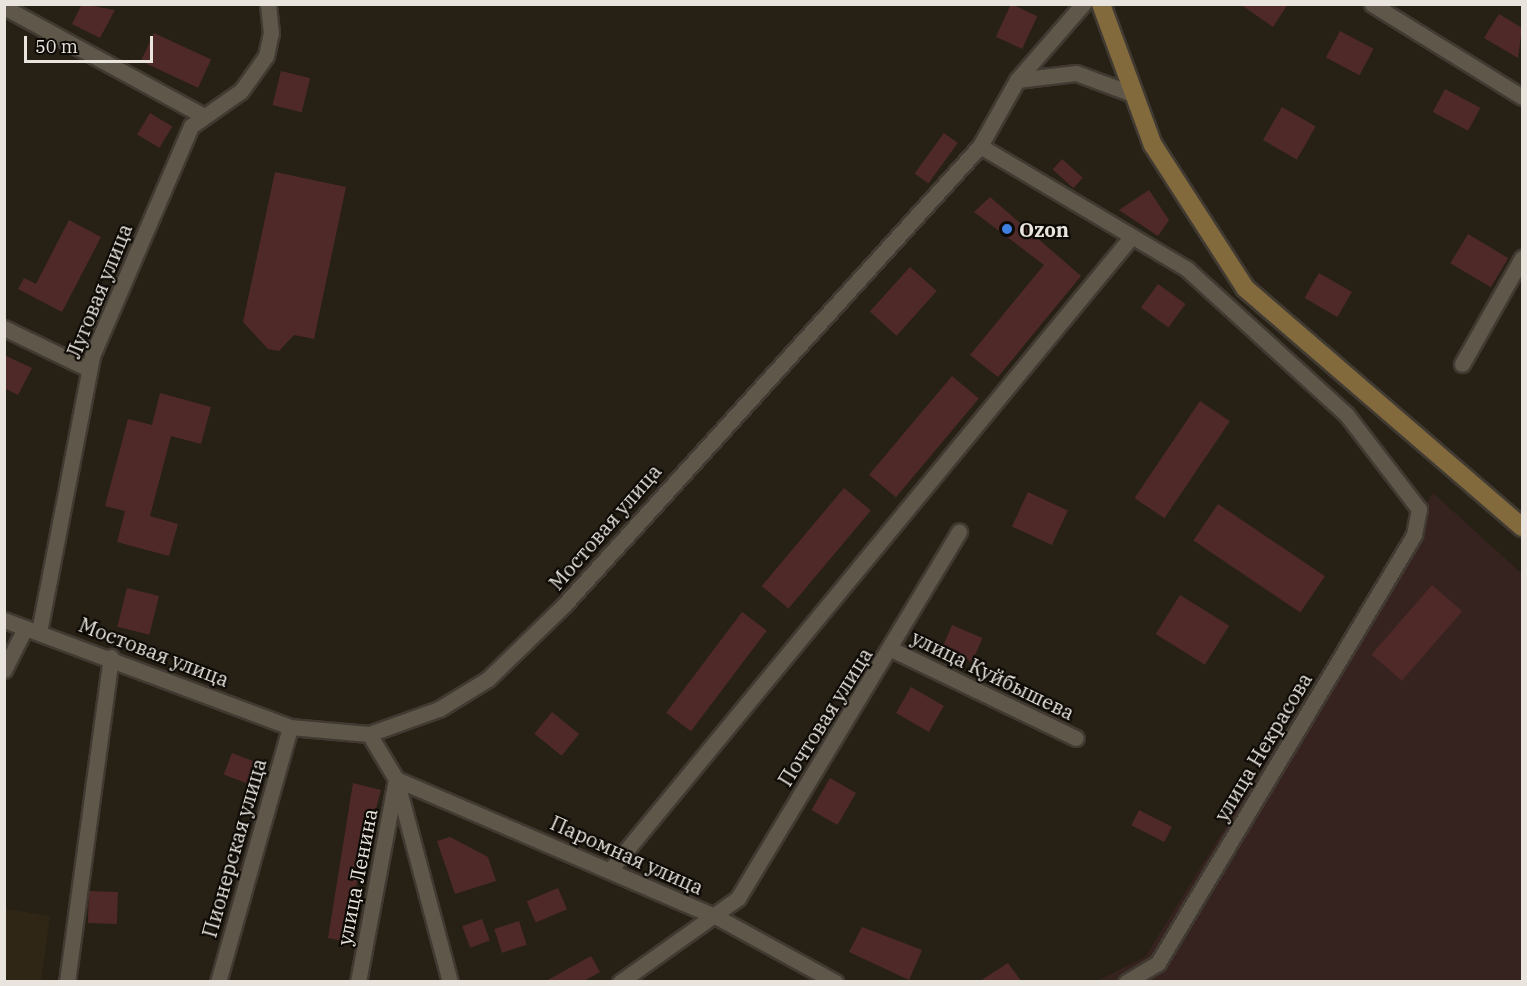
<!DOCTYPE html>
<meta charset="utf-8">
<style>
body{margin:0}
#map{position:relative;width:1527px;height:986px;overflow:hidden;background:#272015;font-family:"IBM Plex Serif",serif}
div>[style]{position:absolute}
.industrial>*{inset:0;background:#36231f}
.built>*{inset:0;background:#302615}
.building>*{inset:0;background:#4f2928;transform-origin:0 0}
.roads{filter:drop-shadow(2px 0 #403a32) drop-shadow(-2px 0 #403a32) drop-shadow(0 2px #403a32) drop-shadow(0 -2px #403a32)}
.street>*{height:15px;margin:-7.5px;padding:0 7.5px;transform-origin:7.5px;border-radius:7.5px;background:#5f574a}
.secondary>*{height:18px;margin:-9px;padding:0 9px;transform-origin:9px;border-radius:9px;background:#826a3d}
.dots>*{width:16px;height:16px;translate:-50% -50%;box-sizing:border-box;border:3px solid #0d0a06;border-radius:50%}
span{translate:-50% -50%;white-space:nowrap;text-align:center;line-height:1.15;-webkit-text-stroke:4.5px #0d0a06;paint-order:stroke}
.poi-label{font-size:20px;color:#e9e4dd;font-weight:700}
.left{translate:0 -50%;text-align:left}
.street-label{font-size:20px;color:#e9e4dd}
.frame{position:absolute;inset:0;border:6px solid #e9e4dd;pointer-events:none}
.scale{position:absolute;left:24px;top:36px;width:129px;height:27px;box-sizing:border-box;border:3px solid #e9e4dd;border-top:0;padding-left:8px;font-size:18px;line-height:21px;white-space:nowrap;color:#e9e4dd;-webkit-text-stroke:4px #0d0a06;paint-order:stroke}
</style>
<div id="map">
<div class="industrial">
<div style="clip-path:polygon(1433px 493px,1522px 574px,1522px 981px,1095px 982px,1145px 957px)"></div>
</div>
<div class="built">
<div style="clip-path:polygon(5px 909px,50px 916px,41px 981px,5px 981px)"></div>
</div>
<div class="building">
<div style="clip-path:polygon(82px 4px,115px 10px,100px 38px,72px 24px)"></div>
<div style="left:1011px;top:4px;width:29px;height:36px;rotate:25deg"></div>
<div style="clip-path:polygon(1240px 4px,1288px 4px,1273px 27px)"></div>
<div style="clip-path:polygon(1499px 14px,1522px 28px,1518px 58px,1484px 38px)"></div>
<div style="left:1340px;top:31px;width:38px;height:30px;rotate:28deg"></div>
<div style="left:154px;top:33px;width:63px;height:31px;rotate:25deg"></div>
<div style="left:281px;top:71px;width:30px;height:35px;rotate:14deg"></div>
<div style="left:1445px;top:89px;width:40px;height:26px;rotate:28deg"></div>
<div style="left:1282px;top:107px;width:39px;height:38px;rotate:30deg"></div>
<div style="left:150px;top:113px;width:26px;height:25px;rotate:31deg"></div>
<div style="left:944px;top:133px;width:17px;height:50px;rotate:36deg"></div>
<div style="left:1062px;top:159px;width:28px;height:14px;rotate:42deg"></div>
<div style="clip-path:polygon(275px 172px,346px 187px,314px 339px,294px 335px,279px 351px,268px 349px,243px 322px)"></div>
<div style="clip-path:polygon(1149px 190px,1169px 220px,1158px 236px,1119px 210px)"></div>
<div style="clip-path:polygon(990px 197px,1081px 276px,998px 377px,970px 355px,1044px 265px,974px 212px)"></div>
<div style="clip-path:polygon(69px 220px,101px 237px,62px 312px,18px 289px,24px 278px,36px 284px)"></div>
<div style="left:1468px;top:234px;width:47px;height:34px;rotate:31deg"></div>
<div style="left:910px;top:267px;width:36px;height:60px;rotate:42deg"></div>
<div style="left:1319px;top:273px;width:38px;height:29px;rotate:30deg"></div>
<div style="left:1158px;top:284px;width:34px;height:29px;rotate:36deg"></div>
<div style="clip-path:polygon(4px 355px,32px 368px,18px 395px,4px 388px)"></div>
<div style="left:952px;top:376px;width:35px;height:129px;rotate:40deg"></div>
<div style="clip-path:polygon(160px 393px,211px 407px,201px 444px,171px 436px,150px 516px,178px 524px,169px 556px,117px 542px,125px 511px,105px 506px,128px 419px,152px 425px)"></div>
<div style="left:1200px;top:401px;width:36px;height:117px;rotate:34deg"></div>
<div style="left:844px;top:488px;width:35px;height:128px;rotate:40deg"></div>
<div style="left:1028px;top:492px;width:44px;height:38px;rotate:25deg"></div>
<div style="left:1218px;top:504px;width:129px;height:44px;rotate:34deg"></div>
<div style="left:1432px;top:585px;width:40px;height:92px;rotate:41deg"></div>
<div style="left:127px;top:588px;width:33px;height:40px;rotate:14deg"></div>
<div style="left:1180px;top:595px;width:58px;height:46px;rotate:32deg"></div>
<div style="left:742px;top:612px;width:31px;height:126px;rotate:37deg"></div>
<div style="left:952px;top:625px;width:33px;height:26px;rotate:23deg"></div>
<div style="left:911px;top:687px;width:38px;height:30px;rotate:30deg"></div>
<div style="left:552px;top:712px;width:35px;height:28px;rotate:39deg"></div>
<div style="left:232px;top:753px;width:30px;height:23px;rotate:21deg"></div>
<div style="left:830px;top:778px;width:30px;height:37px;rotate:30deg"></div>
<div style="clip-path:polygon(353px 783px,381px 790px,358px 875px,348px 942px,328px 938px)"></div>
<div style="left:1139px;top:810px;width:37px;height:17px;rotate:27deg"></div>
<div style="clip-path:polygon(450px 837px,488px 857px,496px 881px,455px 894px,437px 841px)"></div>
<div style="left:558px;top:888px;width:23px;height:34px;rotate:67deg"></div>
<div style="left:89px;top:891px;width:29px;height:32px;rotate:2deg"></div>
<div style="left:482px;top:919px;width:23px;height:21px;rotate:70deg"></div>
<div style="left:519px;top:921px;width:25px;height:26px;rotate:72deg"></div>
<div style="clip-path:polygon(862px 927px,922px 950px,909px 980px,849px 952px)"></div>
<div style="clip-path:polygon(591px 956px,600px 972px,584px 981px,546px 981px)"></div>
<div style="clip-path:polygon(1008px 963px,1021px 981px,980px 981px)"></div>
</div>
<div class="roads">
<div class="street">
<div style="left:1372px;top:4px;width:176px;rotate:31.8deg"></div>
<div style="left:4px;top:7px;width:223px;rotate:28.6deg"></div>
<div style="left:1017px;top:80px;width:59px;rotate:-6.8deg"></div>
<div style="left:1076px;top:73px;width:58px;rotate:20.3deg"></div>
<div style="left:980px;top:146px;width:241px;rotate:30.7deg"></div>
<div style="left:1187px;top:269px;width:215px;rotate:42.4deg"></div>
<div style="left:1346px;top:414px;width:120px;rotate:52.5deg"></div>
<div style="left:1419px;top:509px;width:26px;rotate:101deg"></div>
<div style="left:1414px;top:535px;width:499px;rotate:120.9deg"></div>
<div style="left:1158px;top:963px;width:37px;rotate:149deg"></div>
<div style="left:4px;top:328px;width:94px;rotate:25.8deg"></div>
<div style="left:1462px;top:364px;width:122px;rotate:-60.5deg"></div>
<div style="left:4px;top:620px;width:305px;rotate:20.5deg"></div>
<div style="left:290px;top:727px;width:79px;rotate:5.1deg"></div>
<div style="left:369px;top:734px;width:74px;rotate:-19.7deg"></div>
<div style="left:439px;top:709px;width:57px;rotate:-31.5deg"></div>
<div style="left:488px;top:679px;width:106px;rotate:-44.2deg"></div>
<div style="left:564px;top:605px;width:619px;rotate:-47.81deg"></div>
<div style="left:980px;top:146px;width:76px;rotate:-60.7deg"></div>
<div style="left:1017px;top:80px;width:101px;rotate:-49deg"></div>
<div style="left:39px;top:632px;width:281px;rotate:-79.1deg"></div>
<div style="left:92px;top:356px;width:250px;rotate:-66.7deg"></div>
<div style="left:191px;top:126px;width:61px;rotate:-35deg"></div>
<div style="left:241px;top:91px;width:43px;rotate:-54.5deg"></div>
<div style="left:266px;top:56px;width:24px;rotate:-78deg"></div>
<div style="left:271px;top:33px;width:29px;rotate:-96deg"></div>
<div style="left:891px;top:649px;width:205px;rotate:25.7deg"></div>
<div style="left:4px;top:670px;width:47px;rotate:-63.4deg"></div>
<div style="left:369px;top:734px;width:52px;rotate:59deg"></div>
<div style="left:396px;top:779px;width:210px;rotate:75.1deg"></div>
<div style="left:610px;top:870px;width:820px;rotate:-50.54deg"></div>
<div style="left:67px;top:982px;width:328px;rotate:-82.3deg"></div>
<div style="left:218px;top:982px;width:265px;rotate:-74.2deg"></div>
<div style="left:358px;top:982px;width:207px;rotate:-79.4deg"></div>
<div style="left:396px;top:779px;width:349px;rotate:23.3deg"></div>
<div style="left:717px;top:917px;width:135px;rotate:28.8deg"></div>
<div style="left:620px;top:982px;width:145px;rotate:-35.4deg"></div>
<div style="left:738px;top:898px;width:428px;rotate:-58.9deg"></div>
</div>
<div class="secondary">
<div style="left:1101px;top:4px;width:150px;rotate:69.8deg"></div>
<div style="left:1153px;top:145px;width:170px;rotate:57.2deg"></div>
<div style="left:1245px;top:288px;width:366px;rotate:40.8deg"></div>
</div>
</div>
<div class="dots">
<div style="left:1007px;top:229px;background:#3f7fe0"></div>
</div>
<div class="poi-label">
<span class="left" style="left:1019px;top:229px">Ozon</span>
</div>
<div class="street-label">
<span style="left:99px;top:291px;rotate:-68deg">Луговая улица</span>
<span style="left:605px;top:527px;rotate:-49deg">Мостовая улица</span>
<span style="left:154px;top:652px;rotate:21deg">Мостовая улица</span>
<span style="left:993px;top:675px;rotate:26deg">улица Куйбышева</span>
<span style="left:825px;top:717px;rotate:-58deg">Почтовая улица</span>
<span style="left:1263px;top:747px;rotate:-59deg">улица Некрасова</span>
<span style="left:234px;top:848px;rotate:-74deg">Пионерская улица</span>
<span style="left:627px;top:855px;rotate:24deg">Паромная улица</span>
<span style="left:357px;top:877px;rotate:-79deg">улица Ленина</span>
</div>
<div class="frame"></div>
<div class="scale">50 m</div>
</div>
